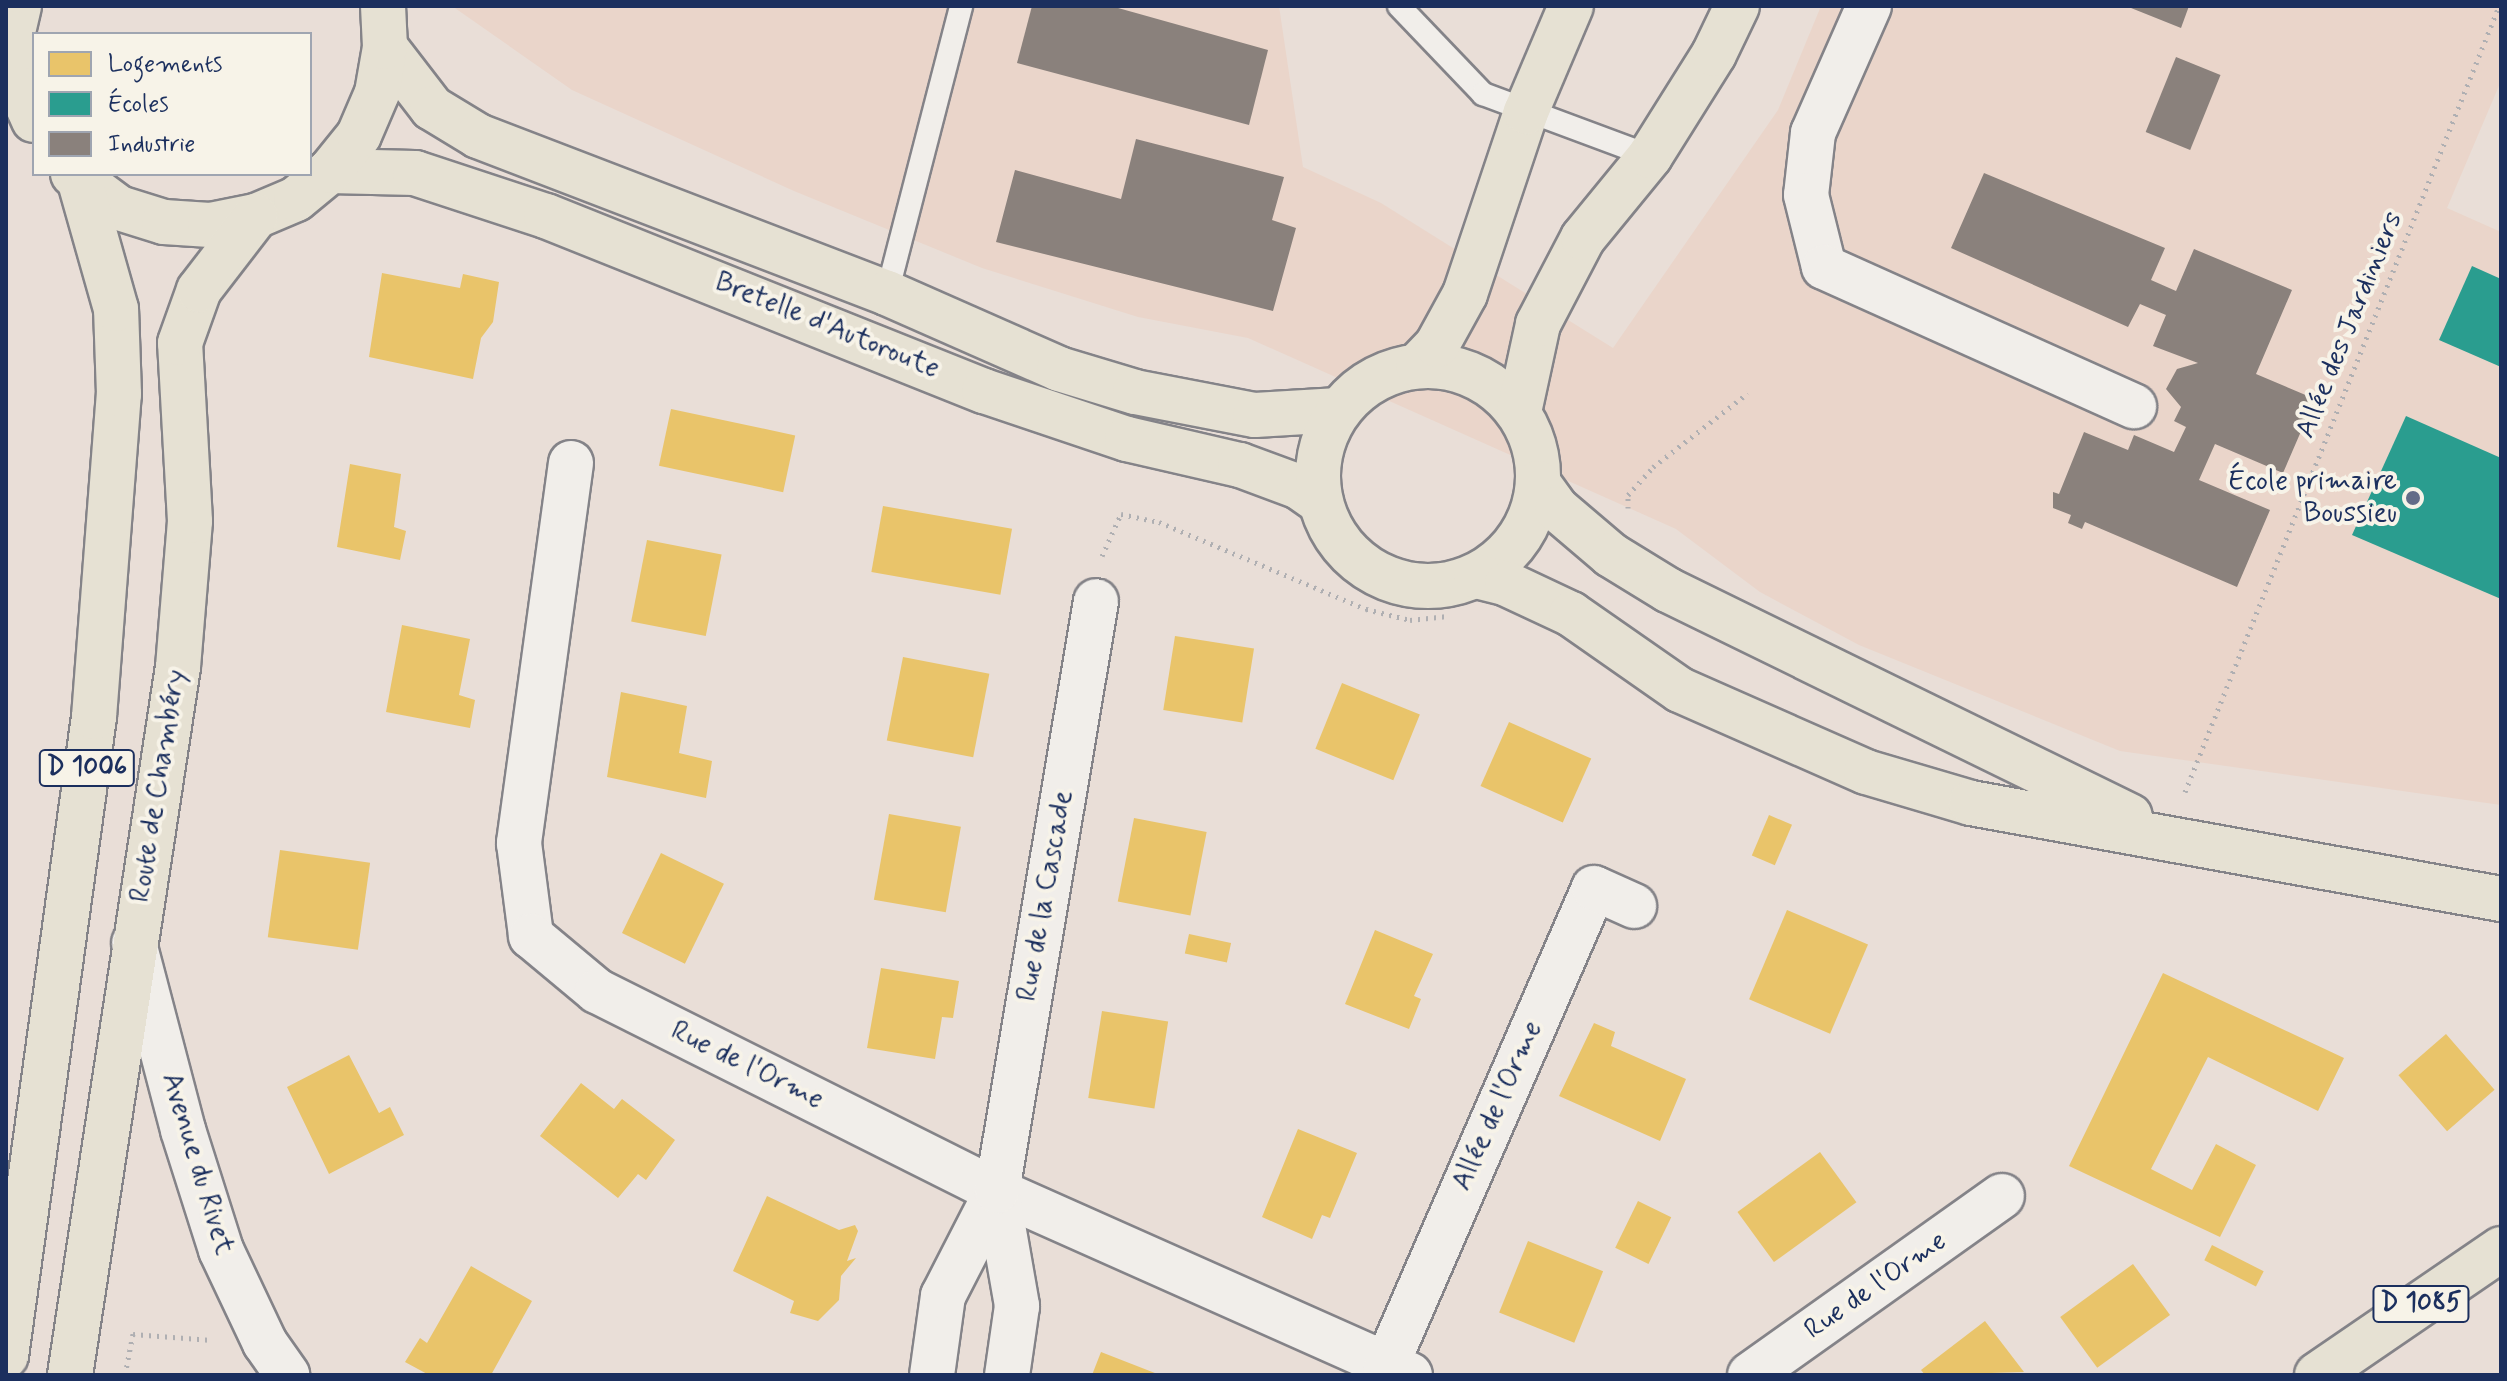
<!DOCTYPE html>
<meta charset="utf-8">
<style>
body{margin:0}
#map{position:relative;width:2507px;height:1381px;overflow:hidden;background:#e9ded7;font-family:Mynerve,sans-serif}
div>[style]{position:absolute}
.built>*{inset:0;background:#ead5ca}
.homes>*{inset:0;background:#e9c46a;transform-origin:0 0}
.schools>*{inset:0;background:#2a9d8f}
.industry>*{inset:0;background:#8a817c;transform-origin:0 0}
.path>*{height:5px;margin-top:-2.5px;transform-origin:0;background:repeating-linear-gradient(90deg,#afafb2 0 2px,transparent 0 8px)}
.roads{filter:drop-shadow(2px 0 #848388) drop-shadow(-2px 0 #848388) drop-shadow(0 2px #848388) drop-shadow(0 -2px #848388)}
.lane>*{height:22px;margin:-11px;padding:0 11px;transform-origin:11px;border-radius:11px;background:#f1eeea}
.street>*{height:44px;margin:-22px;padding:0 22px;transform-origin:22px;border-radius:22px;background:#f1eeea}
.primary>*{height:44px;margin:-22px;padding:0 22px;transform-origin:22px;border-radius:22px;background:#e6e1d3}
.primary>.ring{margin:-22px;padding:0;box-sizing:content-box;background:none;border:44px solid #e6e1d3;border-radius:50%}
.highway>*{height:44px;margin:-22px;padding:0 22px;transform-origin:22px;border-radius:22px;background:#e6e1d3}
.dots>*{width:22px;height:22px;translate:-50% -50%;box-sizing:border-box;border:4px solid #f7f3e8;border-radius:50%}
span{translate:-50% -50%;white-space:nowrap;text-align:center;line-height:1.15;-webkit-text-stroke:8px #f7f3e8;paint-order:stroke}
.shield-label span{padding:2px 6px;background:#f7f3e8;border:2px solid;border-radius:6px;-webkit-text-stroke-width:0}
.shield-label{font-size:26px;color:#1b2f5e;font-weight:700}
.street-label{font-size:28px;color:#1b2f5e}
.poi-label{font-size:28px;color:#1b2f5e}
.right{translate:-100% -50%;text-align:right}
.frame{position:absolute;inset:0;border:8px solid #1b2f5e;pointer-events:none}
.legend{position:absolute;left:32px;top:32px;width:280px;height:144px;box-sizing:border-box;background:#f7f3e8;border:2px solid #9fa5b1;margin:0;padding:10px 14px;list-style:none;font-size:24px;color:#1b2f5e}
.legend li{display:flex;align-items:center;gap:16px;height:40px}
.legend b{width:40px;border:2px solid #9fa5b1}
</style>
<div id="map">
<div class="built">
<div style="clip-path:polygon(452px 6px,1279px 6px,1303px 167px,1381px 203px,1613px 348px,1778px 110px,1821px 6px,2501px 6px,2501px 81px,2447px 208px,2501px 232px,2501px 805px,2120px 751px,1859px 645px,1760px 592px,1676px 529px,1248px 338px,1138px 317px,982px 268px,794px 191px,572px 90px)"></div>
</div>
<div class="homes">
<div style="clip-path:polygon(382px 273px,460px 288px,463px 274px,499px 282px,493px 322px,481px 338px,473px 379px,369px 357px)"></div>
<div style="left:671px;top:409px;width:127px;height:58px;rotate:12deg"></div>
<div style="clip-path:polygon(350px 464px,401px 474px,394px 527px,406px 531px,400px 560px,337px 547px)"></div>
<div style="left:883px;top:506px;width:131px;height:67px;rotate:10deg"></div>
<div style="left:647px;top:540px;width:76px;height:83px;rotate:11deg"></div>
<div style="clip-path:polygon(402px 625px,470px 639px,459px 695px,475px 700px,470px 728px,386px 712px)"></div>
<div style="left:1175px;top:636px;width:80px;height:75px;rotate:9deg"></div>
<div style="left:903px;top:657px;width:88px;height:85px;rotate:11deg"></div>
<div style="left:1342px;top:683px;width:84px;height:71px;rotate:22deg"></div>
<div style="clip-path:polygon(621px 692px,687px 706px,679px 753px,712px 761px,706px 798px,607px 777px)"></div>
<div style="left:1509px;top:722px;width:90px;height:70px;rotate:24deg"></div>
<div style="left:889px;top:814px;width:73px;height:87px;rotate:10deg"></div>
<div style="left:1769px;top:815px;width:25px;height:44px;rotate:23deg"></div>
<div style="left:1134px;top:818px;width:74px;height:85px;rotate:11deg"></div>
<div style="left:280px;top:850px;width:91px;height:88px;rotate:8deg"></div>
<div style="left:661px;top:853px;width:70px;height:89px;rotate:26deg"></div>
<div style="left:1787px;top:910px;width:88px;height:97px;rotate:23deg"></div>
<div style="clip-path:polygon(1375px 930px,1433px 954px,1414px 996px,1421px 999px,1409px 1029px,1345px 1004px)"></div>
<div style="left:1189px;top:934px;width:43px;height:20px;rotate:12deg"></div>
<div style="clip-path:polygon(881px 968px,959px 981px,953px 1018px,942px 1017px,935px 1059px,867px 1048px)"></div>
<div style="clip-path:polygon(2163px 973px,2344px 1058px,2318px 1111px,2208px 1057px,2151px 1169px,2192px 1190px,2216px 1144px,2256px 1165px,2220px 1237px,2069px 1166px)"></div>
<div style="left:1102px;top:1011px;width:67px;height:88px;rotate:9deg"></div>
<div style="clip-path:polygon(1594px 1023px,1615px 1032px,1611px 1046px,1686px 1079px,1660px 1141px,1559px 1096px)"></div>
<div style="left:2446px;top:1034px;width:74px;height:63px;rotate:49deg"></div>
<div style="clip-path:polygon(349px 1055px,379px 1113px,390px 1107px,404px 1135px,329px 1174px,287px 1087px)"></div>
<div style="clip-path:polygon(581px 1083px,614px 1109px,622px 1099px,675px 1140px,646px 1180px,638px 1174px,618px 1198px,540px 1136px)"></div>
<div style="clip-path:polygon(1298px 1129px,1357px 1153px,1330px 1218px,1322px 1215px,1312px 1239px,1262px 1217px)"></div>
<div style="left:1820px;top:1152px;width:62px;height:102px;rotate:54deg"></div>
<div style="clip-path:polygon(767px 1196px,839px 1230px,855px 1225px,858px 1231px,847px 1261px,856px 1258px,841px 1276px,839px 1300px,818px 1321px,790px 1313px,794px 1301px,733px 1271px)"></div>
<div style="left:1638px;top:1201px;width:37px;height:52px;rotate:26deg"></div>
<div style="left:1528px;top:1241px;width:81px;height:77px;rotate:22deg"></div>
<div style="left:2212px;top:1245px;width:58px;height:17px;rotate:27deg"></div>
<div style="left:2133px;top:1264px;width:63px;height:90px;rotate:54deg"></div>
<div style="clip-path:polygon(471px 1266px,532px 1301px,491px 1375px,429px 1375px,405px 1362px,420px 1338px,427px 1343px)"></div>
<div style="clip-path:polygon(1985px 1321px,2024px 1372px,1925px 1375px,1921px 1370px)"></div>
<div style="clip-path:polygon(1101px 1352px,1160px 1375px,1092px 1375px)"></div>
</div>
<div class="schools">
<div style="clip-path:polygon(2472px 266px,2501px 279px,2501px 367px,2439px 340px)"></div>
<div style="clip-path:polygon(2406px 416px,2501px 458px,2501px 599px,2352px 535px)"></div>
</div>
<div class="industry">
<div style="clip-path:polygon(1032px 6px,1111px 6px,1268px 50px,1249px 125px,1017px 63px)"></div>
<div style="clip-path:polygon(2126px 6px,2189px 6px,2181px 28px)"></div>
<div style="left:2176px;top:57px;width:48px;height:81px;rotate:22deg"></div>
<div style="clip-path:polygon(1136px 139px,1284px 177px,1272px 220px,1296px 228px,1273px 311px,996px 242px,1015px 170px,1121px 199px)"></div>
<div style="clip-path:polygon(1984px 173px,2165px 248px,2151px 280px,2176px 291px,2194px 249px,2292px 290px,2256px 374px,2315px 399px,2283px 473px,2215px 444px,2199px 480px,2270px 510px,2237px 587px,2085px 522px,2082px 529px,2068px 523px,2071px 515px,2053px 508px,2053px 492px,2059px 494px,2084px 432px,2128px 450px,2134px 435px,2174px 452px,2186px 427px,2174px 421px,2181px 407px,2166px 389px,2177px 369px,2198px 363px,2153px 346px,2166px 315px,2140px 304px,2128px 327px,1951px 248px)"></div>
</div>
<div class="path">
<div style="left:1628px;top:508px;width:13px;rotate:-90deg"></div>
<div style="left:1628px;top:495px;width:38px;rotate:-48deg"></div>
<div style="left:1653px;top:467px;width:120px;rotate:-37.9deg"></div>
<div style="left:1102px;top:556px;width:46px;rotate:-65.7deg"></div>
<div style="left:1121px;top:514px;width:39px;rotate:12deg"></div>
<div style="left:1159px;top:522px;width:225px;rotate:22.8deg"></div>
<div style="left:1366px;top:609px;width:45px;rotate:14deg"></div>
<div style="left:1410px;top:620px;width:38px;rotate:-6deg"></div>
<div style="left:2185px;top:792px;width:846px;rotate:-68.22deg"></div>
<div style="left:125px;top:1375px;width:42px;rotate:-79deg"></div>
<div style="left:133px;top:1334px;width:79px;rotate:4.3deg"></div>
</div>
<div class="roads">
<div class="lane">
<div style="left:1399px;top:6px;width:122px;rotate:46.3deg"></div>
<div style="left:1483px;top:94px;width:178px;rotate:20.4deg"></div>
<div style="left:887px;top:293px;width:296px;rotate:-75.5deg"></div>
</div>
<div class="street">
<div style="left:1869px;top:6px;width:139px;rotate:113.8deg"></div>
<div style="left:1813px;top:133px;width:62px;rotate:96.4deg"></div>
<div style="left:1806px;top:195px;width:74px;rotate:76deg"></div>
<div style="left:1824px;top:267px;width:340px;rotate:24.2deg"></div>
<div style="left:571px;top:463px;width:384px;rotate:97.8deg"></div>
<div style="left:519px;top:843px;width:94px;rotate:82.6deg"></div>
<div style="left:531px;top:936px;width:86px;rotate:39.8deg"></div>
<div style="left:597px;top:991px;width:447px;rotate:26.6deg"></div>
<div style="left:997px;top:1191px;width:452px;rotate:24deg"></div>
<div style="left:134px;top:943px;width:193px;rotate:75.3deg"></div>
<div style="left:183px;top:1130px;width:126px;rotate:72.4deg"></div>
<div style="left:221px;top:1250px;width:103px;rotate:64.7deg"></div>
<div style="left:265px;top:1343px;width:39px;rotate:55deg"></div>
<div style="left:997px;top:1191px;width:117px;rotate:80.1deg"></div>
<div style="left:1017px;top:1306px;width:70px;rotate:98.2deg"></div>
<div style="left:1386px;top:1366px;width:521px;rotate:-66.48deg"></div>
<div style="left:1594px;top:888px;width:44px;rotate:24.2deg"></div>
<div style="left:932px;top:1375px;width:80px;rotate:-82.1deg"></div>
<div style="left:943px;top:1296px;width:118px;rotate:-62.8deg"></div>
<div style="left:997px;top:1191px;width:598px;rotate:-80.47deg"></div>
<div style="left:1750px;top:1375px;width:309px;rotate:-35.4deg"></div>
</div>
<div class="primary">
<div style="left:19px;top:6px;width:28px;rotate:103deg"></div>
<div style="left:13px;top:33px;width:56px;rotate:82.9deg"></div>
<div style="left:20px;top:89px;width:34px;rotate:66deg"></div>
<div style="left:385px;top:47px;width:77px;rotate:52.4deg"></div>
<div style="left:432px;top:108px;width:54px;rotate:31.3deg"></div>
<div style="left:478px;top:136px;width:438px;rotate:21deg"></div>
<div style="left:887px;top:293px;width:188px;rotate:23.8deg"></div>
<div style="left:1059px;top:369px;width:79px;rotate:16.8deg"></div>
<div style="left:1135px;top:392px;width:122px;rotate:10.9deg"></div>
<div style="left:1255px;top:415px;width:84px;rotate:-3.4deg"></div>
<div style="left:330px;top:171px;width:85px;rotate:1.3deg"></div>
<div style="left:415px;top:173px;width:138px;rotate:18.2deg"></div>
<div style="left:546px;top:216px;width:472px;rotate:21.8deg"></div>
<div style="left:984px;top:391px;width:151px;rotate:18.6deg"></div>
<div style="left:1127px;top:439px;width:116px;rotate:13deg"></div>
<div style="left:1240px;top:465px;width:63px;rotate:20.4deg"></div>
<div style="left:1299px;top:487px;width:24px;rotate:35deg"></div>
<div style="left:73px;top:174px;width:57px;rotate:36.5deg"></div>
<div style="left:119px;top:208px;width:47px;rotate:17.3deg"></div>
<div style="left:164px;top:222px;width:46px;rotate:3.7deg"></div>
<div style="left:210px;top:225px;width:47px;rotate:-11.1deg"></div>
<div style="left:256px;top:216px;width:43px;rotate:-23deg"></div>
<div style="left:296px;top:199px;width:44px;rotate:-39.5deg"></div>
<div style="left:330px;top:171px;width:46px;rotate:-51.1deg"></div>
<div style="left:359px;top:135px;width:46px;rotate:-66.8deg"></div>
<div style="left:377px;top:93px;width:47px;rotate:-80.1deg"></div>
<div style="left:385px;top:47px;width:41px;rotate:-92.8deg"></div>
<div class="ring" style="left:1318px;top:366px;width:176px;height:176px"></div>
<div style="left:1538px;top:483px;width:32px;rotate:54deg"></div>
<div style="left:1557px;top:509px;width:71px;rotate:40.4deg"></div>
<div style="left:1611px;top:555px;width:67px;rotate:31.6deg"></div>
<div style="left:1668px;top:590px;width:514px;rotate:26.07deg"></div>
<div style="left:1476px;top:576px;width:32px;rotate:14deg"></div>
<div style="left:1507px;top:584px;width:71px;rotate:25.1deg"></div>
<div style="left:1571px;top:614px;width:133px;rotate:34.9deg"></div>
<div style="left:1680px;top:690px;width:203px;rotate:23.8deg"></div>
<div style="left:1866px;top:772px;width:109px;rotate:16.4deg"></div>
<div style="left:1971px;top:803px;width:539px;rotate:10.27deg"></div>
<div style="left:6px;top:1356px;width:645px;rotate:-82.16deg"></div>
<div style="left:94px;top:717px;width:324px;rotate:-85.6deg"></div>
<div style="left:119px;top:394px;width:85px;rotate:-92deg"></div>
<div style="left:116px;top:309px;width:132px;rotate:-105.8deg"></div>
<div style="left:70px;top:1375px;width:716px;rotate:-81.33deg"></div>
<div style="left:178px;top:667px;width:146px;rotate:-85.3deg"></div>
<div style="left:190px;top:521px;width:178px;rotate:-93.2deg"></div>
<div style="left:180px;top:343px;width:56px;rotate:-70.3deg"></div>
<div style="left:199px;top:290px;width:93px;rotate:-52.4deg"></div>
<div style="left:2317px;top:1375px;width:223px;rotate:-34.4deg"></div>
</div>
<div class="highway">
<div style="left:1418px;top:365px;width:28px;rotate:-46deg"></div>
<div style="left:1437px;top:345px;width:58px;rotate:-61.2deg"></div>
<div style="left:1465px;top:294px;width:192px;rotate:-71.5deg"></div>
<div style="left:1526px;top:112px;width:115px;rotate:-67deg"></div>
<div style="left:1519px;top:412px;width:90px;rotate:-77.8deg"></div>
<div style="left:1538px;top:324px;width:97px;rotate:-62.4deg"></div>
<div style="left:1583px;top:238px;width:106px;rotate:-50.7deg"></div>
<div style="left:1650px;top:156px;width:120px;rotate:-57.9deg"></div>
<div style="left:1714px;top:54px;width:53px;rotate:-64.4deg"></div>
</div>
</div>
<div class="dots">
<div style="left:2413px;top:498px;background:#636c88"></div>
</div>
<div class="shield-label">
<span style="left:87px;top:768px">D 1006</span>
<span style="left:2421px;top:1304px">D 1085</span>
</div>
<div class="street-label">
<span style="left:2350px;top:325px;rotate:-68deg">Allée des Jardiniers</span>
<span style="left:827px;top:326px;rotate:22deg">Bretelle d'Autoroute</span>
<span style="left:159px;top:786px;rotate:-81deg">Route de Chambéry</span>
<span style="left:1046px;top:896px;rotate:-80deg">Rue de la Cascade</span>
<span style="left:747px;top:1066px;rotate:26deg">Rue de l'Orme</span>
<span style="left:1498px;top:1106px;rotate:-66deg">Allée de l'Orme</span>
<span style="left:197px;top:1164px;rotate:73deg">Avenue du Rivet</span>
<span style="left:1876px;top:1286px;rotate:-35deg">Rue de l'Orme</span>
</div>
<div class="poi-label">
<span class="right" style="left:2397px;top:498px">École primaire<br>Boussieu</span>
</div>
<div class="frame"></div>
<ul class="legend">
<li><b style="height:22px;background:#e9c46a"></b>Logements</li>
<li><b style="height:22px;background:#2a9d8f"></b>Écoles</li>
<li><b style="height:22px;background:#8a817c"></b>Industrie</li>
</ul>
</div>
